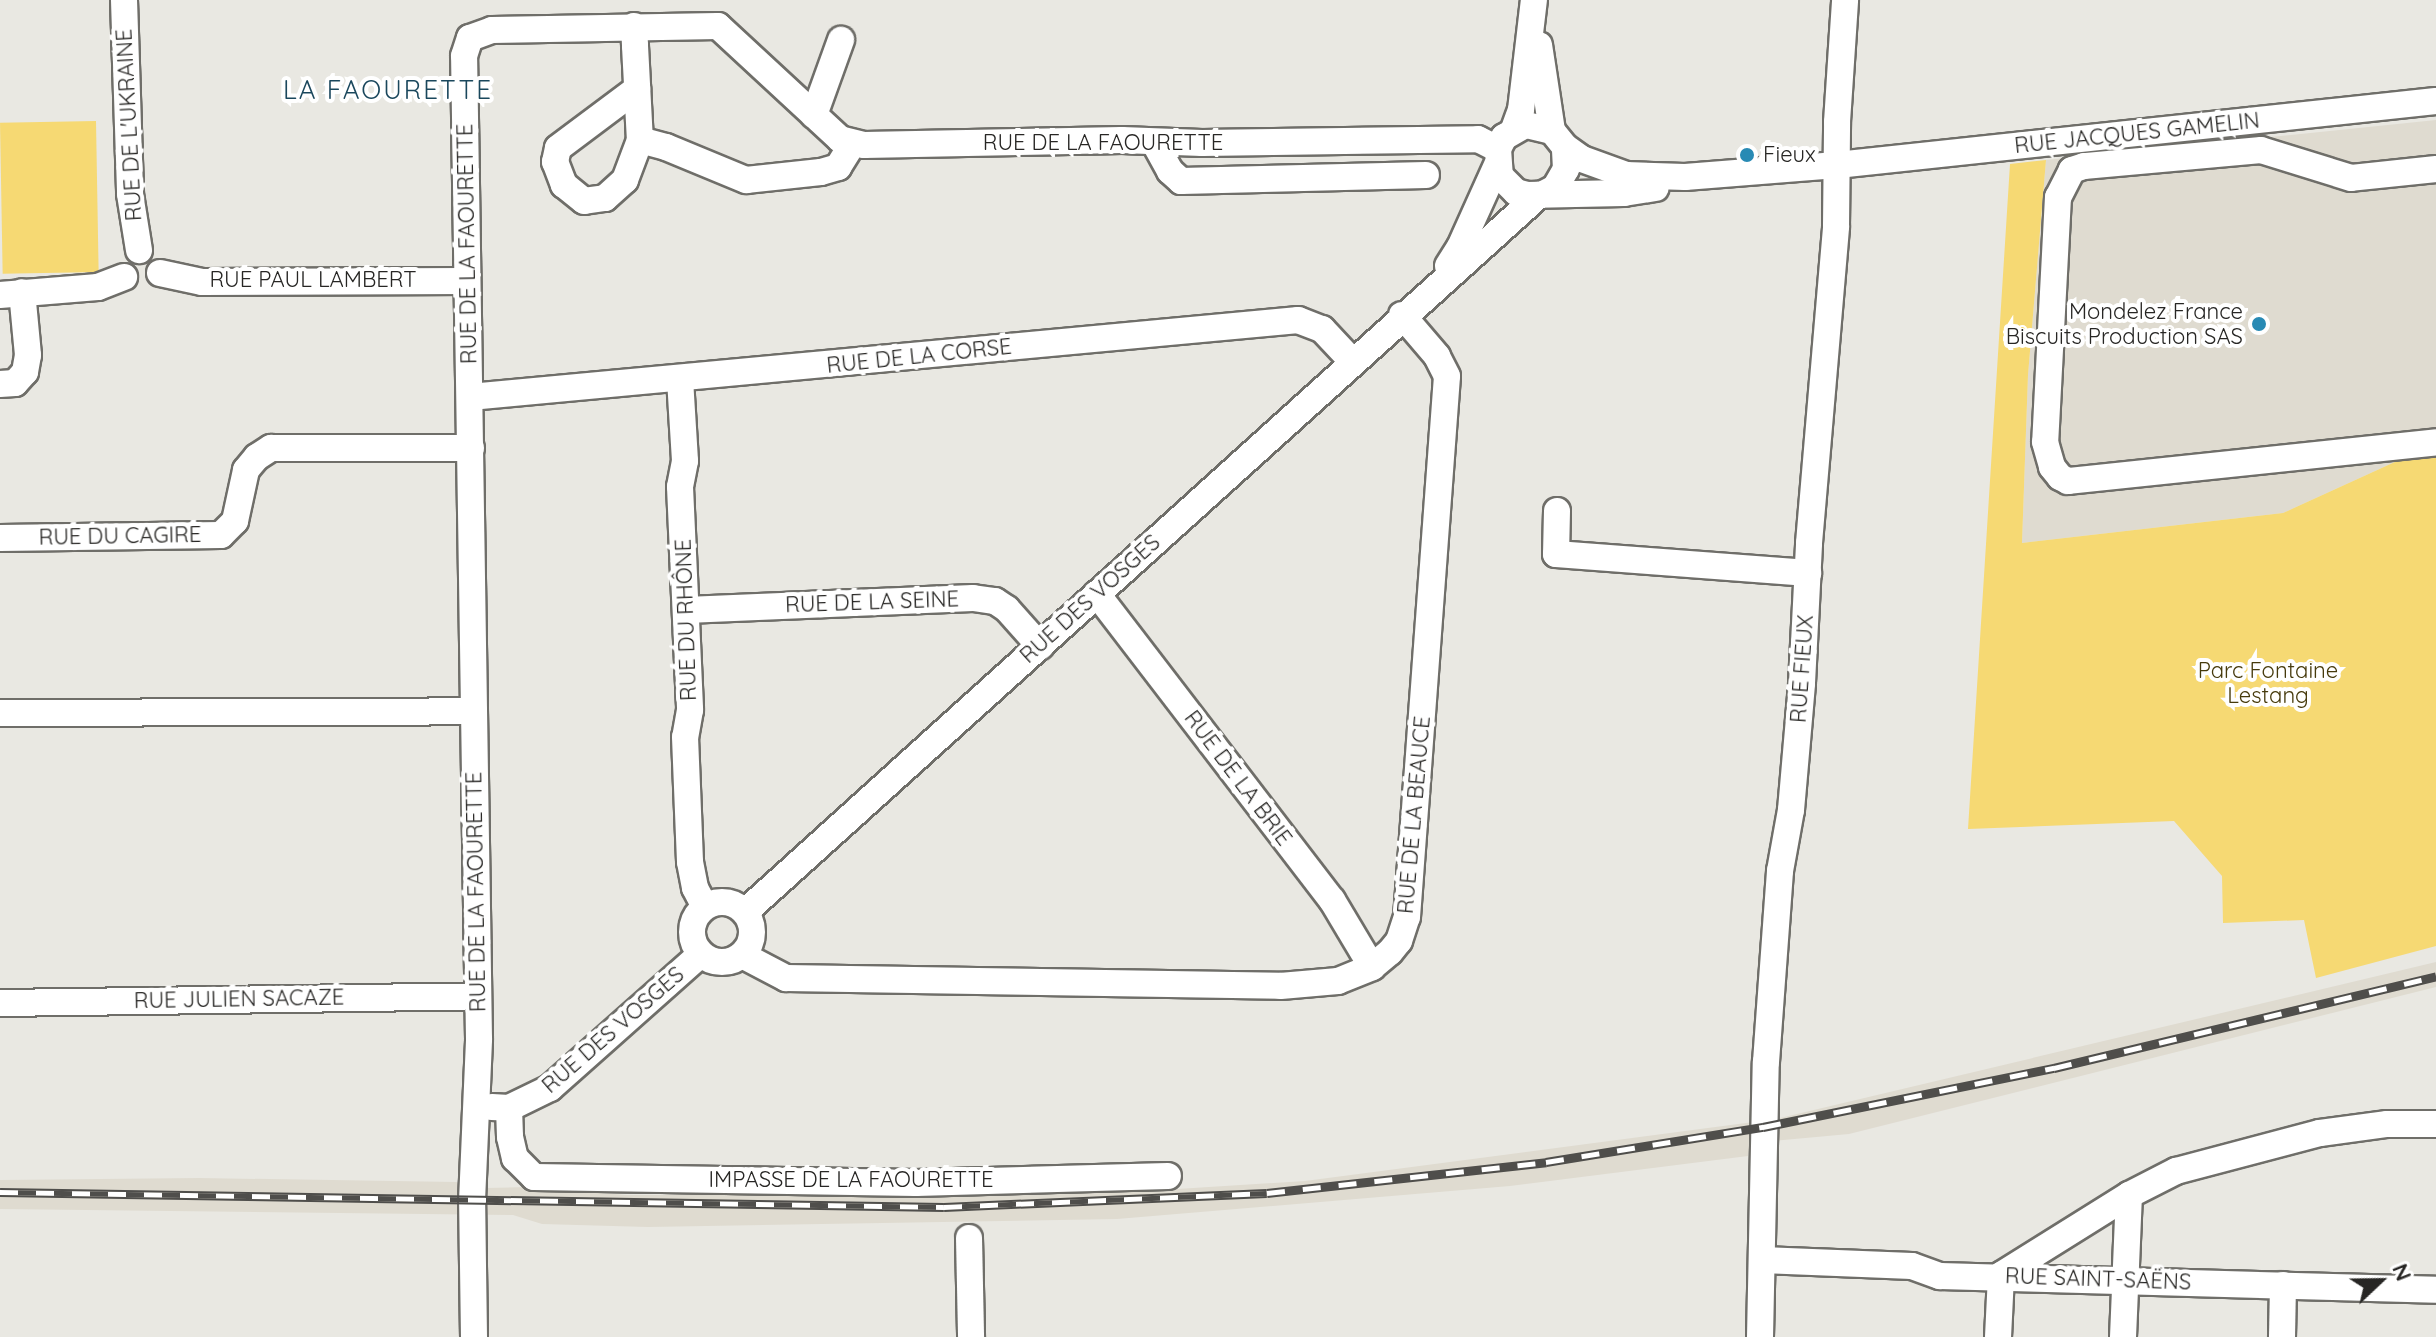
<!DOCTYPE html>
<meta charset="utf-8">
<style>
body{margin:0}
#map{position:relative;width:2436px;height:1337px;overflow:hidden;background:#e9e8e2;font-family:Quicksand,sans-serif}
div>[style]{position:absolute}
.built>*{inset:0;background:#dfdbd0}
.green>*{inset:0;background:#f6d973;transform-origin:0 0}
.roads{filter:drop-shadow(2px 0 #6f6e69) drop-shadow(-2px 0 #6f6e69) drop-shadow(0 2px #6f6e69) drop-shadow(0 -2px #6f6e69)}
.minor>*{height:26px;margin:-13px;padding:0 13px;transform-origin:13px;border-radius:13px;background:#fff}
.minor>.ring{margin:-13px;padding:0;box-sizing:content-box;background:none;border:26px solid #fff;border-radius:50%}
.rail>*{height:9px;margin-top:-4.5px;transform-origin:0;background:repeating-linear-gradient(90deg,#fff 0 18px,#4f4e4b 0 36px);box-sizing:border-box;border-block:2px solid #4f4e4b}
.dots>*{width:22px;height:22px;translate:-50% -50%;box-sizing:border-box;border:4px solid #fff;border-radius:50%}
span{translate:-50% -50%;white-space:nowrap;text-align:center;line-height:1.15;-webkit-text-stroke:8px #fff;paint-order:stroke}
.street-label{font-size:22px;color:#272624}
.poi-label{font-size:22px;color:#272624}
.left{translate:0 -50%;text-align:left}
.right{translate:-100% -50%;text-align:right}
.park-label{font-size:22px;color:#463a0c}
.quarter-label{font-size:26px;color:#1a475c;letter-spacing:2px}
.north{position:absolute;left:2340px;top:1241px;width:80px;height:80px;-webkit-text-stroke:6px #fff;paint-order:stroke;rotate:68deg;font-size:22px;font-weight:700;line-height:32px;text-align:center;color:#272624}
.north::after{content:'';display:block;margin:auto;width:28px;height:36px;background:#272624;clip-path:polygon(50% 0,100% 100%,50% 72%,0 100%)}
</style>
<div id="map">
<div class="built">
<div style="clip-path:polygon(2436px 120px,2436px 457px,2397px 461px,2283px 513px,2022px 543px,2028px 375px,2046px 160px)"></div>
<div style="clip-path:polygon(2436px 962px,2436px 987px,1849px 1134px,1751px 1143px,1748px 1156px,1510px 1186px,1117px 1219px,648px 1227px,542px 1224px,513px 1215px,0 1209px,0 1180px,199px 1178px,456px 1182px,487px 1188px,528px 1187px,627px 1195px,1114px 1193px,1305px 1181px,1776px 1119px)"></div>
</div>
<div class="green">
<div style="left:96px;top:121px;width:151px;height:96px;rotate:89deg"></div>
<div style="clip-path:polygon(2046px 160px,2028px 375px,2022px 543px,2283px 513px,2397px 461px,2436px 457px,2436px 946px,2316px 978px,2304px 920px,2223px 923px,2222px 876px,2174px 821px,1968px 829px,2010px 164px)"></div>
</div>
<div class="roads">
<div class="minor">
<div style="left:124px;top:0;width:194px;rotate:88.2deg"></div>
<div style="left:130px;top:194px;width:57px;rotate:80.9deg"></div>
<div style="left:634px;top:26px;width:20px;rotate:87deg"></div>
<div style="left:635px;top:46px;width:94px;rotate:87deg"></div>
<div style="left:640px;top:140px;width:43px;rotate:110.6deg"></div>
<div style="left:625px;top:180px;width:27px;rotate:138deg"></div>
<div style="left:605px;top:198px;width:21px;rotate:172deg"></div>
<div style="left:584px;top:201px;width:26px;rotate:-141deg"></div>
<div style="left:564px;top:185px;width:25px;rotate:-111deg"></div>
<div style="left:555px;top:162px;width:14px;rotate:-78deg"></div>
<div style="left:558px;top:148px;width:99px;rotate:-36.8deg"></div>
<div style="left:1539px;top:45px;width:87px;rotate:81.4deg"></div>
<div style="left:814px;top:115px;width:80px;rotate:-70.2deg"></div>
<div style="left:1514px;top:129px;width:20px;rotate:-70deg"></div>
<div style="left:1521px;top:110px;width:111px;rotate:-83.3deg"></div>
<div style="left:640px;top:140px;width:27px;rotate:15deg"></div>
<div style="left:666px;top:147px;width:87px;rotate:22.4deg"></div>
<div style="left:746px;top:180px;width:75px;rotate:-6.1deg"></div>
<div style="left:821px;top:172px;width:18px;rotate:-16deg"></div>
<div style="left:838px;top:167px;width:28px;rotate:-58deg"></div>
<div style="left:1154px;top:142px;width:33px;rotate:61deg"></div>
<div style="left:1170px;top:171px;width:15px;rotate:42deg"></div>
<div style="left:1181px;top:181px;width:245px;rotate:-1.4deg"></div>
<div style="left:1565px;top:147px;width:21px;rotate:35deg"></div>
<div style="left:1582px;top:159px;width:47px;rotate:20deg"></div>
<div style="left:1626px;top:175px;width:59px;rotate:1.9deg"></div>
<div style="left:1685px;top:177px;width:152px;rotate:-4.5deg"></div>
<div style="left:1837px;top:165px;width:602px;rotate:-6.1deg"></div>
<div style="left:2436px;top:169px;width:85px;rotate:174deg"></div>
<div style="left:2351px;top:178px;width:94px;rotate:-162.7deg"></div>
<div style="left:2261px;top:150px;width:178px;rotate:174.8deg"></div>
<div style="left:2084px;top:166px;width:13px;rotate:162deg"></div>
<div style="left:2072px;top:170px;width:30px;rotate:117deg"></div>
<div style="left:2058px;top:197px;width:245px;rotate:93deg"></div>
<div style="left:2045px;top:442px;width:26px;rotate:74deg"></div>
<div style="left:2052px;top:467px;width:13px;rotate:51deg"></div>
<div style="left:2060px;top:477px;width:9px;rotate:27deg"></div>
<div style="left:2068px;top:481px;width:370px;rotate:-6deg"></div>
<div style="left:1545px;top:193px;width:11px;rotate:-27deg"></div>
<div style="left:1555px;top:188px;width:22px;rotate:-60deg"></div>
<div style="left:1566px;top:169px;width:22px;rotate:-93deg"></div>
<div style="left:1565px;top:147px;width:21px;rotate:-129deg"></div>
<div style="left:1552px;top:131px;width:28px;rotate:-167deg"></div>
<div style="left:1525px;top:125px;width:24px;rotate:150deg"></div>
<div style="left:1504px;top:137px;width:13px;rotate:117deg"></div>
<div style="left:1498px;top:149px;width:27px;rotate:86deg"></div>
<div style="left:1500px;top:176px;width:23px;rotate:45deg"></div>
<div style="left:1516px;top:192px;width:11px;rotate:15deg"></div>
<div style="left:1527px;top:195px;width:97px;rotate:-1.2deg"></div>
<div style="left:1624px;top:193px;width:32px;rotate:-9deg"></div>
<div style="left:1448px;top:266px;width:22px;rotate:-58deg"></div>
<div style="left:1460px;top:247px;width:90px;rotate:-65.7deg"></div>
<div style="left:160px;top:273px;width:43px;rotate:12.1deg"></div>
<div style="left:202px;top:282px;width:265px;rotate:-0.2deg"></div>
<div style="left:0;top:295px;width:98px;rotate:-4.7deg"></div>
<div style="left:98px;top:287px;width:28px;rotate:-21deg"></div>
<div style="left:680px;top:379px;width:82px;rotate:86.5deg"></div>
<div style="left:685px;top:461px;width:26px;rotate:101deg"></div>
<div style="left:680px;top:487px;width:223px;rotate:87.4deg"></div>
<div style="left:690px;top:710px;width:27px;rotate:100deg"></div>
<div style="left:685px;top:737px;width:125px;rotate:87.7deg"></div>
<div style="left:690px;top:862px;width:26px;rotate:79deg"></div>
<div style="left:695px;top:888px;width:21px;rotate:62deg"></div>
<div style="left:0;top:384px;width:15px;rotate:-4deg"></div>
<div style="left:15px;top:383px;width:15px;rotate:-48deg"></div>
<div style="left:25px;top:372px;width:17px;rotate:-80deg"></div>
<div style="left:28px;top:355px;width:63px;rotate:-95.4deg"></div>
<div style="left:470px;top:397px;width:832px;rotate:-5.31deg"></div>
<div style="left:1298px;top:320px;width:26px;rotate:21deg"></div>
<div style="left:1322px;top:329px;width:44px;rotate:46.8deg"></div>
<div style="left:1557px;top:511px;width:43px;rotate:91.3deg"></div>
<div style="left:1556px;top:554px;width:253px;rotate:4.3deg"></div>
<div style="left:0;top:538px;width:221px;rotate:-0.8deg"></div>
<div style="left:221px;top:535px;width:20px;rotate:-45deg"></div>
<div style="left:235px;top:521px;width:52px;rotate:-77.8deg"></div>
<div style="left:246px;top:470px;width:17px;rotate:-50deg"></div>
<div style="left:257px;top:457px;width:17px;rotate:-33deg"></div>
<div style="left:271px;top:448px;width:200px"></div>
<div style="left:1097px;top:594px;width:386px;rotate:52.5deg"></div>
<div style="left:1332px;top:900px;width:78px;rotate:59.2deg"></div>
<div style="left:686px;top:610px;width:287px;rotate:-2.4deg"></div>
<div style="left:973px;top:598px;width:22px;rotate:8deg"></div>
<div style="left:995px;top:601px;width:14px;rotate:34deg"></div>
<div style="left:1007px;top:609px;width:50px;rotate:48.3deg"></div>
<div style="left:0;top:713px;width:474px;rotate:-0.2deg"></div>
<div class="ring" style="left:692px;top:902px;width:34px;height:34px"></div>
<div style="left:745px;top:912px;width:1070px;rotate:-42.08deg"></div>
<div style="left:742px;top:955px;width:50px;rotate:27.6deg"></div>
<div style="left:786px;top:978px;width:494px;rotate:0.9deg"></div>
<div style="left:1280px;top:986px;width:58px;rotate:-4.9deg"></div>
<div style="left:1338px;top:981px;width:37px;rotate:-22deg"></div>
<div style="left:1372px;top:967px;width:23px;rotate:-40deg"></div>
<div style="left:1390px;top:952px;width:14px;rotate:-51deg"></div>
<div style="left:1399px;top:941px;width:25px;rotate:-72deg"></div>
<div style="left:1407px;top:917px;width:542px;rotate:-85.77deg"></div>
<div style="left:1447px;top:376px;width:22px;rotate:-117deg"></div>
<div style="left:1437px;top:356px;width:54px;rotate:-130.5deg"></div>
<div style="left:0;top:1003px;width:478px;rotate:-0.8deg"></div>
<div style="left:492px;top:1107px;width:17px;rotate:3deg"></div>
<div style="left:509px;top:1108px;width:46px;rotate:-26deg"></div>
<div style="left:550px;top:1088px;width:202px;rotate:-41.6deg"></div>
<div style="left:509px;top:1108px;width:29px;rotate:88deg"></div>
<div style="left:510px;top:1137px;width:22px;rotate:77deg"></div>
<div style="left:515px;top:1158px;width:27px;rotate:45deg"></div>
<div style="left:534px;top:1177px;width:382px;rotate:0.9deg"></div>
<div style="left:916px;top:1183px;width:252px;rotate:-1.6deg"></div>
<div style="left:969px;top:1238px;width:99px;rotate:88.8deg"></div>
<div style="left:1762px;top:1260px;width:150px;rotate:2.3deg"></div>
<div style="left:1912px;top:1266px;width:30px;rotate:20deg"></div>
<div style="left:1940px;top:1276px;width:496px;rotate:1.6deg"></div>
<div style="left:2001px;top:1275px;width:151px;rotate:-32deg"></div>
<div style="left:2129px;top:1195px;width:53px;rotate:-27.1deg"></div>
<div style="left:2176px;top:1171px;width:149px;rotate:-14.8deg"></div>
<div style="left:2320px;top:1133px;width:68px;rotate:-7.7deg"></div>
<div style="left:2387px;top:1124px;width:49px"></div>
<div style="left:474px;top:1337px;width:136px;rotate:-90.8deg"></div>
<div style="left:472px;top:1201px;width:162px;rotate:-87.5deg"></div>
<div style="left:479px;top:1039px;width:983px;rotate:-90.87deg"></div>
<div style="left:464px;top:56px;width:19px;rotate:-72deg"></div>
<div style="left:470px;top:38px;width:23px;rotate:-20deg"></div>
<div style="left:492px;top:30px;width:226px;rotate:-1deg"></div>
<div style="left:718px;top:26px;width:166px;rotate:42.8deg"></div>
<div style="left:840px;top:139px;width:25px;rotate:14deg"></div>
<div style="left:864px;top:145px;width:258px;rotate:-1.1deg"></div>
<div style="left:1122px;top:140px;width:80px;rotate:2.1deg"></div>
<div style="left:1202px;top:143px;width:276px;rotate:-0.8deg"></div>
<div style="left:1478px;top:139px;width:22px;rotate:27deg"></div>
<div style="left:1760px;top:1337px;width:275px;rotate:-88.8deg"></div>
<div style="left:1766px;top:1062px;width:192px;rotate:-85.8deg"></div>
<div style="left:1780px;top:871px;width:62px;rotate:-79.8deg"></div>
<div style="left:1791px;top:810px;width:127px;rotate:-85deg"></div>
<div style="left:1802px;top:683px;width:140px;rotate:-87.1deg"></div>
<div style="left:1809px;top:543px;width:318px;rotate:-85.1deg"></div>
<div style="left:1836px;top:226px;width:104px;rotate:-89.4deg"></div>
<div style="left:1837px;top:122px;width:122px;rotate:-86.2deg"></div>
<div style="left:1998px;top:1337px;width:62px;rotate:-87.2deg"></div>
<div style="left:2123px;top:1337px;width:142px;rotate:-87.6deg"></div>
<div style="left:2282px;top:1337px;width:52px;rotate:-88.9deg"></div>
</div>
</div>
<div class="rail">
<div style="left:0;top:1192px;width:944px;rotate:0.91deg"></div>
<div style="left:944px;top:1207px;width:323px;rotate:-2.5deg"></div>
<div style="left:1267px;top:1193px;width:281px;rotate:-6.3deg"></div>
<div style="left:1546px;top:1162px;width:220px;rotate:-9.2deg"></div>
<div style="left:1763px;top:1127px;width:297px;rotate:-11.5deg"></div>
<div style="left:2054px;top:1068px;width:393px;rotate:-13.5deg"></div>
</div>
<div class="dots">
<div style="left:1747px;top:155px;background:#288ab4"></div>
<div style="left:2259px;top:324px;background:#288ab4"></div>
</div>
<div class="street-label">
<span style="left:129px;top:125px;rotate:-93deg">RUE DE L'UKRAINE</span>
<span style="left:2137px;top:133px;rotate:-6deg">RUE JACQUES GAMELIN</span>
<span style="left:1103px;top:143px">RUE DE LA FAOURETTE</span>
<span style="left:467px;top:244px;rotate:-91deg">RUE DE LA FAOURETTE</span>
<span style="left:313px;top:280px">RUE PAUL LAMBERT</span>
<span style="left:919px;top:356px;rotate:-6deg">RUE DE LA CORSE</span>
<span style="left:120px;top:536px;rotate:-1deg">RUE DU CAGIRE</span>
<span style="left:1090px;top:599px;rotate:-42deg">RUE DES VOSGES</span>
<span style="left:872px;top:602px;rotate:-2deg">RUE DE LA SEINE</span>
<span style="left:686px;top:620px;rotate:-92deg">RUE DU RHÔNE</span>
<span style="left:1802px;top:669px;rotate:-86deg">RUE FIEUX</span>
<span style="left:1238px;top:778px;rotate:53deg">RUE DE LA BRIE</span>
<span style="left:1414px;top:815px;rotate:-85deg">RUE DE LA BEAUCE</span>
<span style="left:476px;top:892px;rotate:-91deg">RUE DE LA FAOURETTE</span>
<span style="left:239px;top:999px;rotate:-1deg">RUE JULIEN SACAZE</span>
<span style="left:613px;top:1030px;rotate:-41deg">RUE DES VOSGES</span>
<span style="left:851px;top:1180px">IMPASSE DE LA FAOURETTE</span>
<span style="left:2098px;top:1279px;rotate:2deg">RUE SAINT-SAËNS</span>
</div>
<div class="poi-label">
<span class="left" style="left:1763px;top:155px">Fieux</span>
<span class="right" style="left:2243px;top:324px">Mondelez France<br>Biscuits Production SAS</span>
</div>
<div class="park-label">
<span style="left:2268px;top:683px">Parc Fontaine<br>Lestang</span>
</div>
<div class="quarter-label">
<span style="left:388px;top:90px">LA FAOURETTE</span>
</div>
<div class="north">N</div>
</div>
